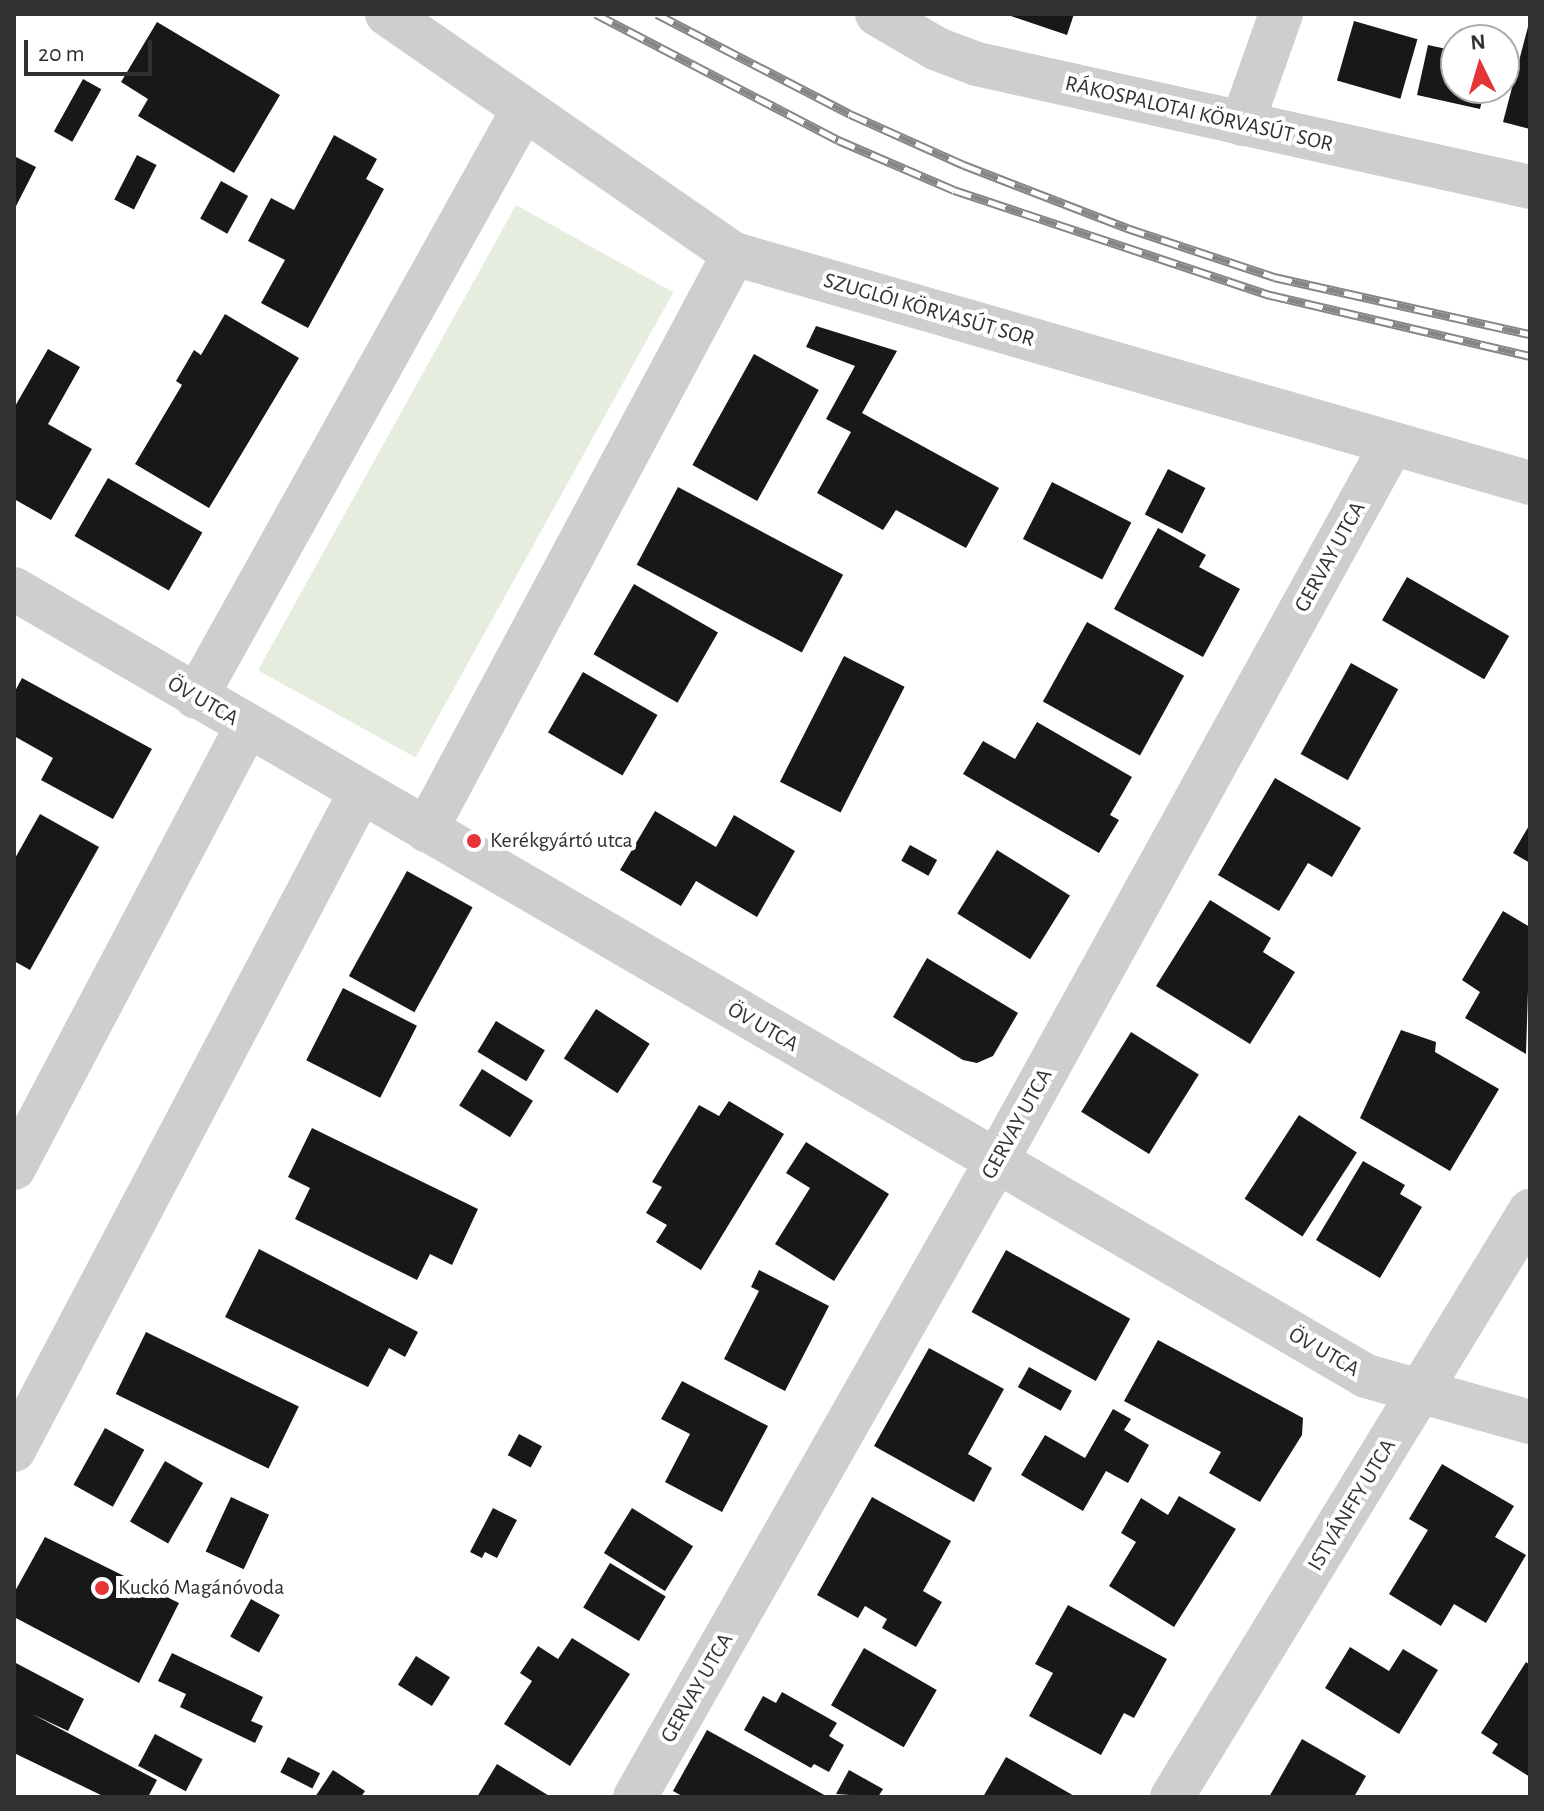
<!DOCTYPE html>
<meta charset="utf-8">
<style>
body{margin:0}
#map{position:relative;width:1544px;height:1811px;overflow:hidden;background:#fff;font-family:"Alegreya Sans",sans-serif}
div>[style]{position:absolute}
.green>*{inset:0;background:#e6eddf;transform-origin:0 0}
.building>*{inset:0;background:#181818;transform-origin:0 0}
.minor>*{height:44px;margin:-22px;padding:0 22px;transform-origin:22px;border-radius:22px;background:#cecece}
.tertiary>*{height:44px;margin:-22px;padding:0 22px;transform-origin:22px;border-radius:22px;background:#cecece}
.rail>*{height:9px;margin-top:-4.5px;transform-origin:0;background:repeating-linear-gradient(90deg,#fff 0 18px,#868686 0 36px);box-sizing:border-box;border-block:2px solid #868686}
.dots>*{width:22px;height:22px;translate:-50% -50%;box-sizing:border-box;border:4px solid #fff;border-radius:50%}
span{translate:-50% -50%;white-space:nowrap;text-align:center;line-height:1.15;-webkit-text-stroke:8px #fff;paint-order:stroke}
.street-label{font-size:22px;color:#313131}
.poi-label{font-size:22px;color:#313131}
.left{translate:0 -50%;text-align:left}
.frame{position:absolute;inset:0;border:16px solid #313131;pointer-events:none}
.north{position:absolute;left:1440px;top:24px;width:80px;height:80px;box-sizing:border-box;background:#fff;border:2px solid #adadad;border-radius:50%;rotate:355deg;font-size:22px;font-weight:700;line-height:32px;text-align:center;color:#313131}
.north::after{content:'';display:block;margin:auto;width:28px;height:36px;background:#e53536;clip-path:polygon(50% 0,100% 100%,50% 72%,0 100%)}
.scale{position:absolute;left:24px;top:40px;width:128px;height:36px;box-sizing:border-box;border:4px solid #313131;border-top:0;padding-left:10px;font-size:24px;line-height:28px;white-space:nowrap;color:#313131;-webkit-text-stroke:6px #fff;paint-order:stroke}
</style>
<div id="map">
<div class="green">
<div style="left:516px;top:205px;width:180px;height:532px;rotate:29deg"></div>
</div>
<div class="building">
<div style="clip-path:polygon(1005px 14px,1074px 14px,1067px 35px)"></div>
<div style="clip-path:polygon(1530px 19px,1530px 129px,1503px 122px)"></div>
<div style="left:1354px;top:21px;width:66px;height:62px;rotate:16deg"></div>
<div style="clip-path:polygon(157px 22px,280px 95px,234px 173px,138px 116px,148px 99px,121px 82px)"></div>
<div style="clip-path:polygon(1428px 45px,1456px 51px,1456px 88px,1485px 88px,1480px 109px,1417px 95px)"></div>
<div style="left:83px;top:79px;width:21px;height:60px;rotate:29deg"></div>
<div style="clip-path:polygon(334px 135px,377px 159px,366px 179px,384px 189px,308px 328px,261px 303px,285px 260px,248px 241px,271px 198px,294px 210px)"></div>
<div style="left:137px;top:155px;width:22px;height:50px;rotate:27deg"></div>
<div style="clip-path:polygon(14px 156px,36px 167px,14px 210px)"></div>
<div style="left:221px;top:181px;width:31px;height:43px;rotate:29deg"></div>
<div style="clip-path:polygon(225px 314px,299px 358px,209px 508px,135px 464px,182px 385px,176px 381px,194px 350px,201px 355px)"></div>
<div style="clip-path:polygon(816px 326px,897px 351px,862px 413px,999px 488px,966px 548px,896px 510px,883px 530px,817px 493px,851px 432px,826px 419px,855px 366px,806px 347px)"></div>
<div style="clip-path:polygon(48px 349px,80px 367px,48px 424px,92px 449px,51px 520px,14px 499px,14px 408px)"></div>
<div style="left:754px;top:354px;width:74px;height:127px;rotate:29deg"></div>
<div style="left:1168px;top:469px;width:42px;height:51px;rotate:27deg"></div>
<div style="left:108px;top:478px;width:109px;height:67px;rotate:30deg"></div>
<div style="left:1052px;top:482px;width:89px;height:64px;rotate:27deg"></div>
<div style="left:678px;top:487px;width:187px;height:88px;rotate:28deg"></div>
<div style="clip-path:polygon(1158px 528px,1206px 555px,1199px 567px,1240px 589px,1203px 657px,1114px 609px)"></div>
<div style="left:1407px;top:577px;width:118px;height:50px;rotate:30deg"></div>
<div style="left:634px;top:584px;width:97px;height:81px;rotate:30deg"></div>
<div style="left:1087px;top:622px;width:111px;height:91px;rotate:29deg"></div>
<div style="left:844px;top:656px;width:68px;height:141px;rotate:27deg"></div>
<div style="left:1351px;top:663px;width:54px;height:104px;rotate:29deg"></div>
<div style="left:583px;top:672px;width:86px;height:70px;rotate:30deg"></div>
<div style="clip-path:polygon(22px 678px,152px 749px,113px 819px,41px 780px,53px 758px,14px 736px,14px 693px)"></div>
<div style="clip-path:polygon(1037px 722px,1132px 777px,1110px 815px,1119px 820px,1099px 853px,963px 774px,983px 741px,1015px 759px)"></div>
<div style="clip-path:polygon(1275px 778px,1361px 828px,1332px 877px,1308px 863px,1279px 911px,1218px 875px)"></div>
<div style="clip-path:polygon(655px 811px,716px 847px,734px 815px,795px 851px,757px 917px,696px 881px,681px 906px,620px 870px)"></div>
<div style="clip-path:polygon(40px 814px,99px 847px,30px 970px,14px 961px,14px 860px)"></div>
<div style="clip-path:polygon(1530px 824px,1530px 863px,1513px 853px)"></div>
<div style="left:910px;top:845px;width:31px;height:18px;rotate:29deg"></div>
<div style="left:997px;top:850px;width:86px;height:75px;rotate:32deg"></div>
<div style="left:407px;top:871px;width:75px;height:120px;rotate:29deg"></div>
<div style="clip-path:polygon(1210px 900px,1271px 938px,1263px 952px,1295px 972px,1250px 1044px,1156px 986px)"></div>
<div style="clip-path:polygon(1503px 911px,1530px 927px,1526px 1054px,1465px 1018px,1480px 992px,1462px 980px)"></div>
<div style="clip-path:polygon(927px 958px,1018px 1013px,993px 1056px,977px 1063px,963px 1060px,893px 1017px)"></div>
<div style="left:343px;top:988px;width:83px;height:81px;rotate:27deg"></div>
<div style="left:596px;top:1009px;width:64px;height:59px;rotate:33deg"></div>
<div style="left:496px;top:1021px;width:57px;height:36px;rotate:31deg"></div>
<div style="clip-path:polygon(1401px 1030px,1436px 1042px,1435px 1052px,1499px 1089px,1450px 1171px,1360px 1118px)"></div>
<div style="left:1131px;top:1032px;width:80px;height:94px;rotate:32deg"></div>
<div style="left:482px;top:1069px;width:60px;height:43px;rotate:32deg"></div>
<div style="clip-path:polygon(729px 1101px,784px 1134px,701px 1270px,656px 1242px,667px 1225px,646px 1213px,662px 1187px,652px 1182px,699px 1105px,719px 1116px)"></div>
<div style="left:1299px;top:1115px;width:69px;height:100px;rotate:33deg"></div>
<div style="clip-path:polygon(312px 1128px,478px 1209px,452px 1265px,430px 1254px,417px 1280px,295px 1219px,310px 1188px,288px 1177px)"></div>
<div style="clip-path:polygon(806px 1142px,889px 1194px,834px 1281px,775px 1244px,810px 1188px,786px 1173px)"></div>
<div style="clip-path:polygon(1363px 1161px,1405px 1185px,1400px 1194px,1422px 1207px,1380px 1278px,1316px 1240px)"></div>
<div style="clip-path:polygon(259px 1249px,418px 1332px,405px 1357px,389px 1348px,368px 1387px,225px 1317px)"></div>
<div style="left:1006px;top:1250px;width:142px;height:71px;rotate:29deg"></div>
<div style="clip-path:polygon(759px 1270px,829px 1306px,785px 1391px,724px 1359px,759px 1291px,751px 1287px)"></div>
<div style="left:146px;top:1332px;width:170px;height:69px;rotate:26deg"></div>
<div style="clip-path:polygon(1158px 1340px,1303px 1418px,1302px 1435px,1260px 1502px,1209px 1473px,1221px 1452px,1124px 1401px)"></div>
<div style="clip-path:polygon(929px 1348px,1004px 1389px,968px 1454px,992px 1468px,974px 1502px,874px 1446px)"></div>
<div style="left:1029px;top:1367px;width:49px;height:23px;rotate:29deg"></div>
<div style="clip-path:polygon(682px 1381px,768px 1426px,722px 1512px,665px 1482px,690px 1434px,661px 1419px)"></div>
<div style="clip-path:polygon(1113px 1409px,1131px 1419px,1124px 1430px,1149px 1445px,1128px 1483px,1106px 1471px,1083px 1511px,1021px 1475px,1045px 1435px,1085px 1458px)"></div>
<div style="left:105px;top:1428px;width:45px;height:65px;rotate:29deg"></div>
<div style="left:519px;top:1434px;width:26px;height:24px;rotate:28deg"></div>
<div style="left:165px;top:1461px;width:44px;height:70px;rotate:30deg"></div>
<div style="clip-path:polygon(1442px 1464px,1514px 1506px,1495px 1537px,1526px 1555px,1486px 1623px,1454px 1604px,1441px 1626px,1389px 1594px,1428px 1530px,1409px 1519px)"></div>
<div style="clip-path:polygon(1179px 1496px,1236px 1529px,1174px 1627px,1109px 1586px,1136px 1542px,1121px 1533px,1141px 1498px,1168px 1515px)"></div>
<div style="left:231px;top:1497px;width:42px;height:60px;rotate:25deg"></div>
<div style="clip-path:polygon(872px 1497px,951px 1541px,923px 1591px,942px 1602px,916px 1647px,882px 1628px,887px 1619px,865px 1606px,858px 1618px,817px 1595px)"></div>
<div style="clip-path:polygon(493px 1508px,517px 1520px,497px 1558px,485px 1552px,482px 1558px,470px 1552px)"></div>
<div style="left:632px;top:1508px;width:72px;height:53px;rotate:32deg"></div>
<div style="clip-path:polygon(45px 1537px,179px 1603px,139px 1683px,14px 1617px,14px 1593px)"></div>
<div style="left:610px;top:1563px;width:65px;height:52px;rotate:31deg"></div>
<div style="left:251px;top:1599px;width:33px;height:43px;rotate:29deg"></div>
<div style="clip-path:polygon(1068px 1605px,1167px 1659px,1134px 1718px,1124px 1713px,1101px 1755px,1029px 1716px,1053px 1673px,1035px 1664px)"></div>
<div style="clip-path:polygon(572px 1638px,630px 1674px,570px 1766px,504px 1724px,532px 1681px,520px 1673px,538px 1646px,558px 1659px)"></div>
<div style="clip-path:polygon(1350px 1647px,1389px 1671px,1403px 1649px,1438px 1670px,1399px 1734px,1325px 1688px)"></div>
<div style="left:864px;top:1648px;width:84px;height:66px;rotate:30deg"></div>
<div style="clip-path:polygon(172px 1653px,263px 1697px,251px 1721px,263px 1726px,255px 1743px,180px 1707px,186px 1694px,158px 1681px)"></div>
<div style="left:416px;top:1656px;width:40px;height:34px;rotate:32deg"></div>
<div style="clip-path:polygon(14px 1662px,84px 1699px,68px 1731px,32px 1714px,157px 1780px,148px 1797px,105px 1797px,14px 1753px)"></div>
<div style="clip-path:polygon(1526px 1662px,1530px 1665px,1530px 1777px,1492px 1753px,1498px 1744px,1481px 1733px)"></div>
<div style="clip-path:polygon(782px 1692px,837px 1723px,829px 1736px,844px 1745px,829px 1772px,814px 1764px,811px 1768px,744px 1730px,763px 1696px,776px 1703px)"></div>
<div style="clip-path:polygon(707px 1730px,828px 1797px,684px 1797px,673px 1791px)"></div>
<div style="left:155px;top:1734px;width:54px;height:36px;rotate:28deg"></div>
<div style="clip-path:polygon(1302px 1739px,1366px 1776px,1354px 1797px,1269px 1797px)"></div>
<div style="left:288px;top:1757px;width:36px;height:17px;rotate:27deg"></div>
<div style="clip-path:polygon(1006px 1757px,1076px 1797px,983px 1797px)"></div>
<div style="clip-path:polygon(497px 1764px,551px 1797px,477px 1797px)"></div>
<div style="clip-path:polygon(333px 1770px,365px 1791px,361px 1797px,315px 1797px)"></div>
<div style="clip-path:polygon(849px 1770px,883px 1789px,878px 1797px,836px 1794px)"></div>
</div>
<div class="minor">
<div style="left:387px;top:14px;width:422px;rotate:34.7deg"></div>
<div style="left:734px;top:254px;width:828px;rotate:16.05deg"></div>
<div style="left:877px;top:14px;width:69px;rotate:30.3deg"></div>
<div style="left:937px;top:49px;width:43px;rotate:20.6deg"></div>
<div style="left:977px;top:64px;width:567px;rotate:12.54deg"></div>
<div style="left:1242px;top:124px;width:117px;rotate:-70.5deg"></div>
<div style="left:196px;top:697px;width:670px;rotate:-60.87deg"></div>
<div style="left:426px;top:830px;width:653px;rotate:-61.87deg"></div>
<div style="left:14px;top:1168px;width:499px;rotate:-62.2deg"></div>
<div style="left:14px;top:1450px;width:740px;rotate:-62.22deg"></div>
<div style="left:635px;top:1797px;width:730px;rotate:-60.38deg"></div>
<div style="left:996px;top:1162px;width:818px;rotate:-61.12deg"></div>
<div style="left:1172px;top:1797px;width:687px;rotate:-58.58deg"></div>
</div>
<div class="tertiary">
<div style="left:14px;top:589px;width:1564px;rotate:30.2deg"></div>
<div style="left:1366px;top:1376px;width:170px;rotate:15.7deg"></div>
</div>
<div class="rail">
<div style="left:596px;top:14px;width:273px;rotate:27.5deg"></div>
<div style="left:838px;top:140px;width:126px;rotate:23.3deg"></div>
<div style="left:954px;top:190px;width:333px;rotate:18.4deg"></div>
<div style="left:1270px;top:295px;width:267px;rotate:13.2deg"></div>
<div style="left:657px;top:14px;width:217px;rotate:27.4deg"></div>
<div style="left:850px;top:114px;width:125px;rotate:24.1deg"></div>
<div style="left:964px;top:165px;width:175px;rotate:21.1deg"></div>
<div style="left:1127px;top:228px;width:155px;rotate:18.4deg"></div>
<div style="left:1274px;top:277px;width:262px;rotate:12.6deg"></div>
</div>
<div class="dots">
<div style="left:474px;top:841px;background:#e53536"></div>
<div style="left:102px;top:1588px;background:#e53536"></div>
</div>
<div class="street-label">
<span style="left:1199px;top:114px;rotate:13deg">RÁKOSPALOTAI KÖRVASÚT SOR</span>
<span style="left:929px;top:310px;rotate:16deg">SZUGLÓI KÖRVASÚT SOR</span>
<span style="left:1330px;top:557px;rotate:-61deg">GERVAY UTCA</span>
<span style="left:203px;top:701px;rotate:30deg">ÖV UTCA</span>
<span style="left:763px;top:1027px;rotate:30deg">ÖV UTCA</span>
<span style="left:1017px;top:1124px;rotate:-61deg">GERVAY UTCA</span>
<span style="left:1324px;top:1352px;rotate:30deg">ÖV UTCA</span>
<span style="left:1352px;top:1505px;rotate:-59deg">ISTVÁNFFY UTCA</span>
<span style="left:697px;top:1688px;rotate:-60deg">GERVAY UTCA</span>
</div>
<div class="poi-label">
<span class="left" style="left:490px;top:841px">Kerékgyártó utca</span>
<span class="left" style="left:118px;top:1588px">Kuckó Magánóvoda</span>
</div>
<div class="frame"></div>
<div class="north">N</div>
<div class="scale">20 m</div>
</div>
